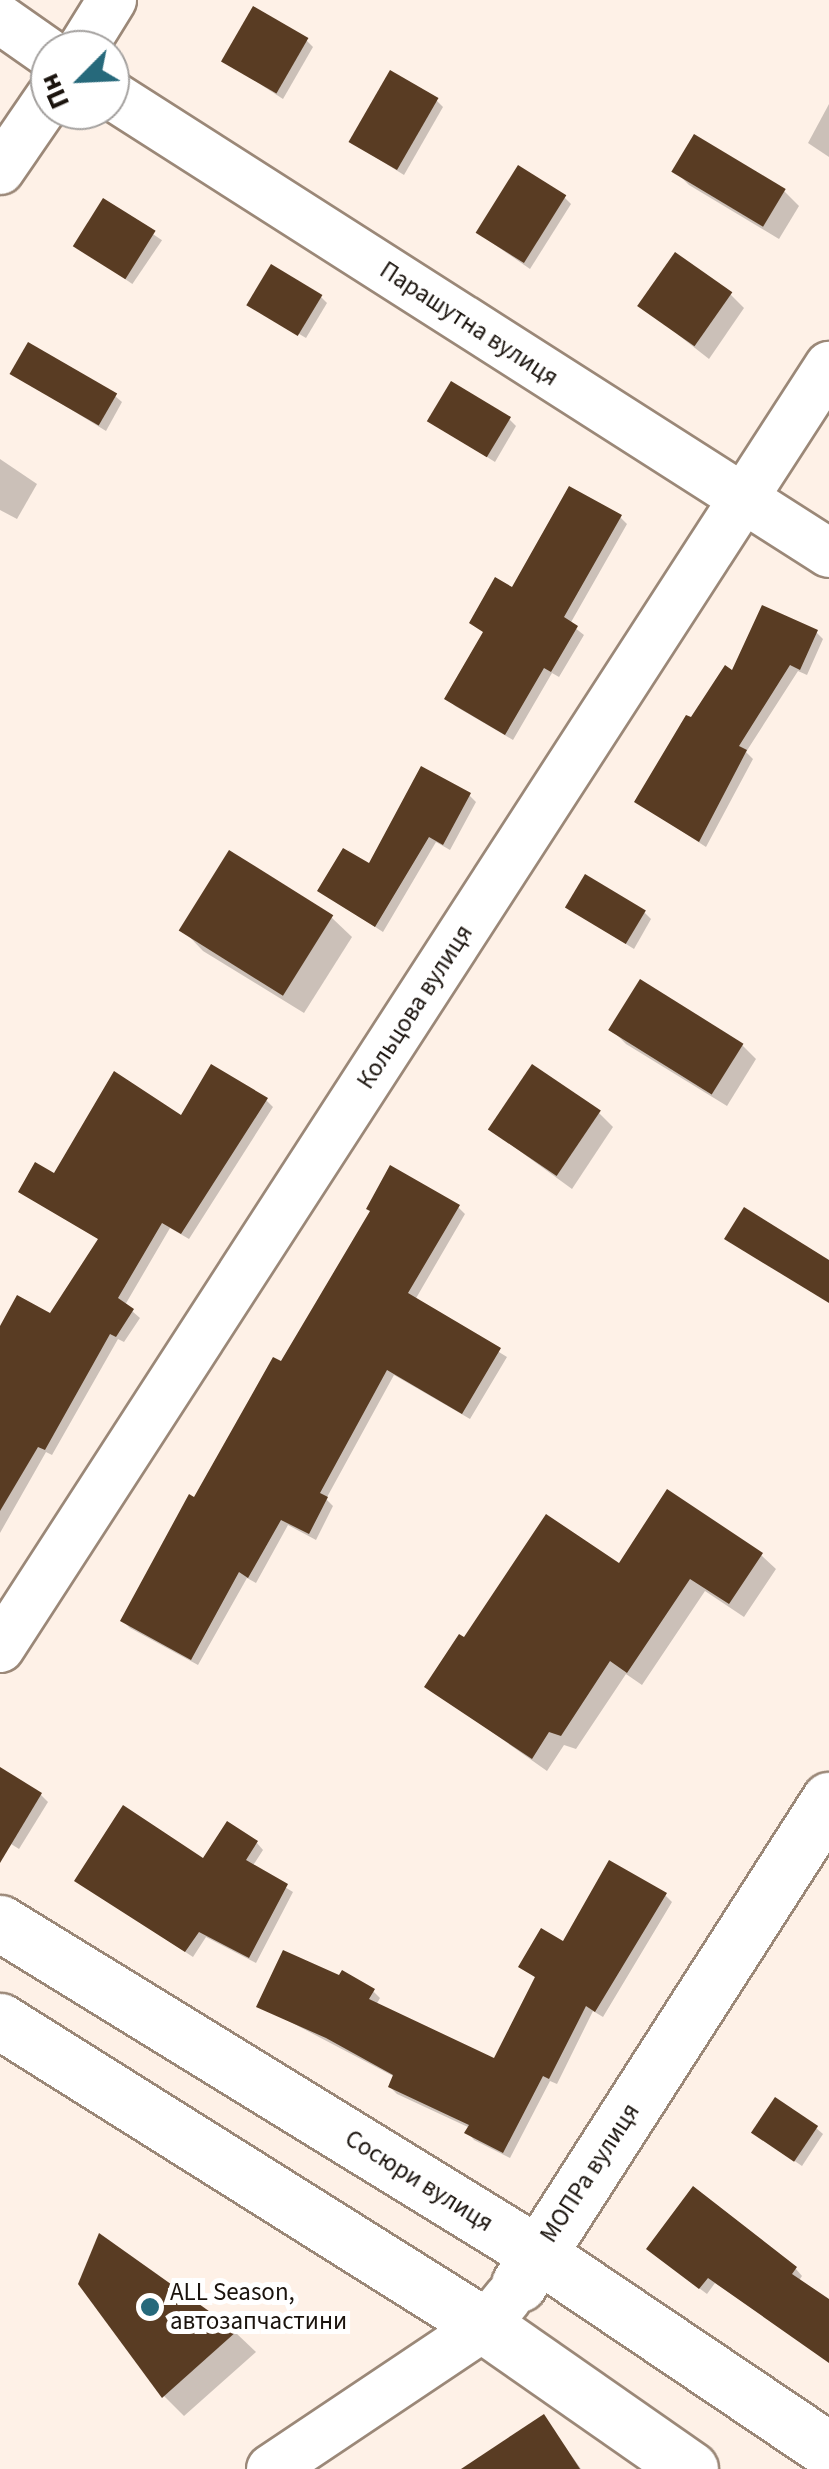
<!DOCTYPE html>
<meta charset="utf-8">
<style>
body{margin:0}
#map{position:relative;width:829px;height:2469px;overflow:hidden;background:#fef1e7;font-family:"Source Sans 3",sans-serif}
div>[style]{position:absolute}
.shadow>*{inset:0;background:#0003;transform-origin:0 0}
.building>*{inset:0;background:#593c23;transform-origin:0 0}
.roads{filter:drop-shadow(2px 0 #9b8878) drop-shadow(-2px 0 #9b8878) drop-shadow(0 2px #9b8878) drop-shadow(0 -2px #9b8878)}
.minor>*{height:48px;margin:-24px;padding:0 24px;transform-origin:24px;border-radius:24px;background:#fff}
.tertiary>*{height:55px;margin:-27.5px;padding:0 27.5px;transform-origin:27.5px;border-radius:27.5px;background:#fff}
.dots>*{width:28px;height:28px;translate:-50% -50%;box-sizing:border-box;border:5px solid #fff;border-radius:50%}
span{translate:-50% -50%;white-space:nowrap;text-align:center;line-height:1.15;-webkit-text-stroke:10px #fff;paint-order:stroke}
.street-label{font-size:25px;color:#1b140e}
.poi-label{font-size:25px;color:#1b140e}
.left{translate:0 -50%;text-align:left}
.north{position:absolute;left:30px;top:30px;width:100px;height:100px;box-sizing:border-box;background:#fff;border:2px solid #a4a19f;border-radius:50%;rotate:246deg;font-size:28px;font-weight:700;line-height:40px;text-align:center;color:#1b140e}
.north::after{content:'';display:block;margin:auto;width:35px;height:45px;background:#26697b;clip-path:polygon(50% 0,100% 100%,50% 72%,0 100%)}
</style>
<div id="map">
<div class="shadow">
<div style="clip-path:polygon(306px 40px,313px 47px,283px 99px,224px 61px)"></div>
<div style="clip-path:polygon(436px 100px,443px 107px,404px 175px,351px 142px)"></div>
<div style="clip-path:polygon(829px 104px,829px 157px,808px 143px)"></div>
<div style="clip-path:polygon(675px 171px,784px 191px,799px 206px,779px 239px,689px 185px)"></div>
<div style="clip-path:polygon(564px 197px,571px 204px,530px 269px,478px 233px)"></div>
<div style="left:104px;top:201px;width:70px;height:53px;rotate:34deg"></div>
<div style="clip-path:polygon(730px 294px,744px 308px,709px 359px,640px 305px)"></div>
<div style="clip-path:polygon(320px 296px,327px 303px,306px 338px,254px 307px)"></div>
<div style="clip-path:polygon(13px 374px,115px 396px,122px 402px,106px 431px)"></div>
<div style="clip-path:polygon(509px 419px,516px 426px,495px 462px,430px 421px)"></div>
<div style="clip-path:polygon(0 459px,37px 484px,17px 519px,0 510px)"></div>
<div style="clip-path:polygon(620px 517px,627px 524px,570px 624px,584px 635px,559px 677px,552px 673px,513px 740px,455px 706px,448px 699px,485px 633px,472px 623px)"></div>
<div style="clip-path:polygon(816px 632px,823px 639px,807px 675px,798px 671px,746px 752px,753px 759px,706px 847px,637px 802px,692px 721px,733px 674px)"></div>
<div style="clip-path:polygon(469px 795px,476px 802px,450px 850px,436px 842px,383px 932px,320px 891px,370px 866px)"></div>
<div style="clip-path:polygon(568px 908px,644px 912px,651px 919px,634px 949px)"></div>
<div style="clip-path:polygon(331px 917px,352px 937px,304px 1013px,203px 951px,183px 930px)"></div>
<div style="clip-path:polygon(611px 1029px,742px 1045px,756px 1059px,727px 1106px,626px 1044px)"></div>
<div style="clip-path:polygon(266px 1100px,273px 1107px,189px 1239px,170px 1228px,125px 1305px,140px 1318px,124px 1342px,118px 1339px,52px 1455px,46px 1452px,0 1533px,0 1375px,51px 1316px,100px 1240px,21px 1191px,182px 1118px)"></div>
<div style="clip-path:polygon(599px 1113px,613px 1127px,572px 1189px,491px 1130px)"></div>
<div style="clip-path:polygon(458px 1207px,465px 1214px,415px 1300px,507px 1357px,470px 1419px,394px 1375px,326px 1499px,333px 1506px,316px 1540px,288px 1525px,256px 1583px,247px 1578px,198px 1665px,130px 1628px,123px 1621px,372px 1212px)"></div>
<div style="clip-path:polygon(761px 1555px,776px 1569px,744px 1617px,705px 1591px,642px 1685px,626px 1674px,576px 1749px,564px 1745px,547px 1771px,427px 1686px,465px 1641px,620px 1567px)"></div>
<div style="clip-path:polygon(0 1781px,41px 1795px,48px 1802px,19px 1849px,0 1837px)"></div>
<div style="clip-path:polygon(257px 1843px,263px 1850px,252px 1867px,293px 1892px,256px 1963px,206px 1937px,193px 1957px,77px 1881px,203px 1861px)"></div>
<div style="clip-path:polygon(665px 1895px,672px 1902px,603px 2017px,593px 2011px,557px 2084px,550px 2081px,510px 2158px,474px 2140px,468px 2133px,470px 2128px,397px 2094px,390px 2087px,395px 2077px,260px 2006px,373px 1991px,380px 1998px,376px 2005px,495px 2062px,537px 1979px,522px 1967px)"></div>
<div style="clip-path:polygon(816px 2128px,823px 2134px,802px 2166px,762px 2139px)"></div>
<div style="clip-path:polygon(693px 2189px,796px 2269px,802px 2276px,798px 2282px,829px 2302px,829px 2361px,715px 2283px,707px 2294px,656px 2256px)"></div>
<div style="clip-path:polygon(100px 2237px,236px 2333px,256px 2352px,184px 2416px,164px 2396px,81px 2283px)"></div>
<div style="clip-path:polygon(544px 2417px,581px 2469px,465px 2469px)"></div>
</div>
<div class="building">
<div style="left:253px;top:6px;width:64px;height:64px;rotate:30deg"></div>
<div style="left:390px;top:70px;width:56px;height:83px;rotate:30deg"></div>
<div style="left:694px;top:134px;width:107px;height:44px;rotate:31deg"></div>
<div style="left:518px;top:165px;width:57px;height:80px;rotate:32deg"></div>
<div style="left:103px;top:198px;width:62px;height:57px;rotate:32deg"></div>
<div style="left:675px;top:252px;width:70px;height:66px;rotate:35deg"></div>
<div style="left:271px;top:264px;width:60px;height:48px;rotate:31deg"></div>
<div style="left:28px;top:342px;width:103px;height:37px;rotate:30deg"></div>
<div style="left:451px;top:381px;width:70px;height:47px;rotate:31deg"></div>
<div style="clip-path:polygon(569px 486px,622px 515px,564px 617px,578px 626px,551px 672px,544px 668px,505px 735px,444px 699px,483px 632px,469px 623px,495px 577px,512px 587px)"></div>
<div style="clip-path:polygon(762px 605px,818px 630px,800px 670px,790px 665px,739px 746px,747px 750px,699px 842px,634px 802px,686px 715px,691px 717px,725px 665px,732px 670px)"></div>
<div style="clip-path:polygon(421px 766px,471px 793px,443px 845px,429px 837px,375px 927px,317px 891px,343px 848px,369px 863px)"></div>
<div style="left:229px;top:850px;width:123px;height:95px;rotate:32deg"></div>
<div style="left:585px;top:874px;width:71px;height:39px;rotate:31deg"></div>
<div style="left:640px;top:979px;width:122px;height:60px;rotate:32deg"></div>
<div style="clip-path:polygon(211px 1064px,268px 1098px,181px 1234px,162px 1223px,118px 1298px,134px 1309px,116px 1337px,110px 1334px,45px 1450px,38px 1447px,0 1511px,0 1326px,17px 1295px,50px 1313px,98px 1239px,18px 1192px,35px 1162px,54px 1173px,114px 1071px,181px 1115px)"></div>
<div style="left:532px;top:1064px;width:83px;height:79px;rotate:34deg"></div>
<div style="clip-path:polygon(390px 1165px,460px 1205px,408px 1293px,501px 1348px,462px 1414px,387px 1370px,320px 1493px,328px 1497px,309px 1534px,281px 1520px,248px 1578px,239px 1572px,191px 1660px,120px 1621px,189px 1494px,194px 1497px,273px 1357px,281px 1361px,370px 1211px,366px 1209px)"></div>
<div style="clip-path:polygon(744px 1207px,829px 1260px,829px 1303px,724px 1239px)"></div>
<div style="clip-path:polygon(667px 1489px,763px 1553px,729px 1604px,690px 1579px,627px 1673px,610px 1661px,561px 1736px,549px 1732px,532px 1759px,424px 1687px,459px 1634px,464px 1637px,546px 1514px,619px 1563px)"></div>
<div style="clip-path:polygon(0 1767px,42px 1793px,0 1863px)"></div>
<div style="clip-path:polygon(123px 1805px,203px 1858px,227px 1821px,258px 1841px,246px 1860px,288px 1884px,249px 1958px,199px 1932px,185px 1952px,74px 1881px)"></div>
<div style="clip-path:polygon(609px 1860px,667px 1893px,595px 2012px,586px 2006px,549px 2079px,543px 2076px,503px 2153px,464px 2133px,469px 2125px,388px 2087px,393px 2075px,326px 2038px,256px 2007px,283px 1950px,339px 1975px,342px 1970px,375px 1989px,369px 1999px,494px 2058px,535px 1977px,518px 1967px,541px 1928px,563px 1941px)"></div>
<div style="left:775px;top:2097px;width:52px;height:43px;rotate:34deg"></div>
<div style="clip-path:polygon(693px 2186px,797px 2267px,792px 2274px,829px 2299px,829px 2363px,708px 2278px,699px 2289px,646px 2249px)"></div>
<div style="clip-path:polygon(99px 2233px,237px 2331px,162px 2398px,78px 2284px)"></div>
<div style="clip-path:polygon(544px 2414px,580px 2469px,461px 2469px)"></div>
</div>
<div class="roads">
<div class="minor">
<div style="left:0;top:19px;width:61px;rotate:35deg"></div>
<div style="left:81px;top:50px;width:59px;rotate:-58.2deg"></div>
<div style="left:110px;top:94px;width:853px;rotate:32.55deg"></div>
<div style="left:0;top:170px;width:88px;rotate:-55.6deg"></div>
<div style="left:0;top:1648px;width:1527px;rotate:-57.11deg"></div>
<div style="left:271px;top:2469px;width:257px;rotate:-33.8deg"></div>
<div style="left:485px;top:2326px;width:36px;rotate:-51deg"></div>
</div>
<div class="tertiary">
<div style="left:0;top:1923px;width:632px;rotate:31.6deg"></div>
<div style="left:538px;top:2254px;width:351px;rotate:34deg"></div>
<div style="left:0;top:2021px;width:573px;rotate:32.16deg"></div>
<div style="left:485px;top:2326px;width:250px;rotate:34.9deg"></div>
<div style="left:519px;top:2284px;width:575px;rotate:-57.36deg"></div>
</div>
</div>
<div class="dots">
<div style="left:150px;top:2307px;background:#26697b"></div>
</div>
<div class="street-label">
<span style="left:469px;top:324px;rotate:33deg">Парашутна вулиця</span>
<span style="left:415px;top:1007px;rotate:-57deg">Кольцова вулиця</span>
<span style="left:590px;top:2173px;rotate:-57deg">МОПРа вулиця</span>
<span style="left:419px;top:2181px;rotate:32deg">Сосюри вулиця</span>
</div>
<div class="poi-label">
<span class="left" style="left:170px;top:2307px">ALL Season,<br>автозапчастини</span>
</div>
<div class="north">Пн</div>
</div>
